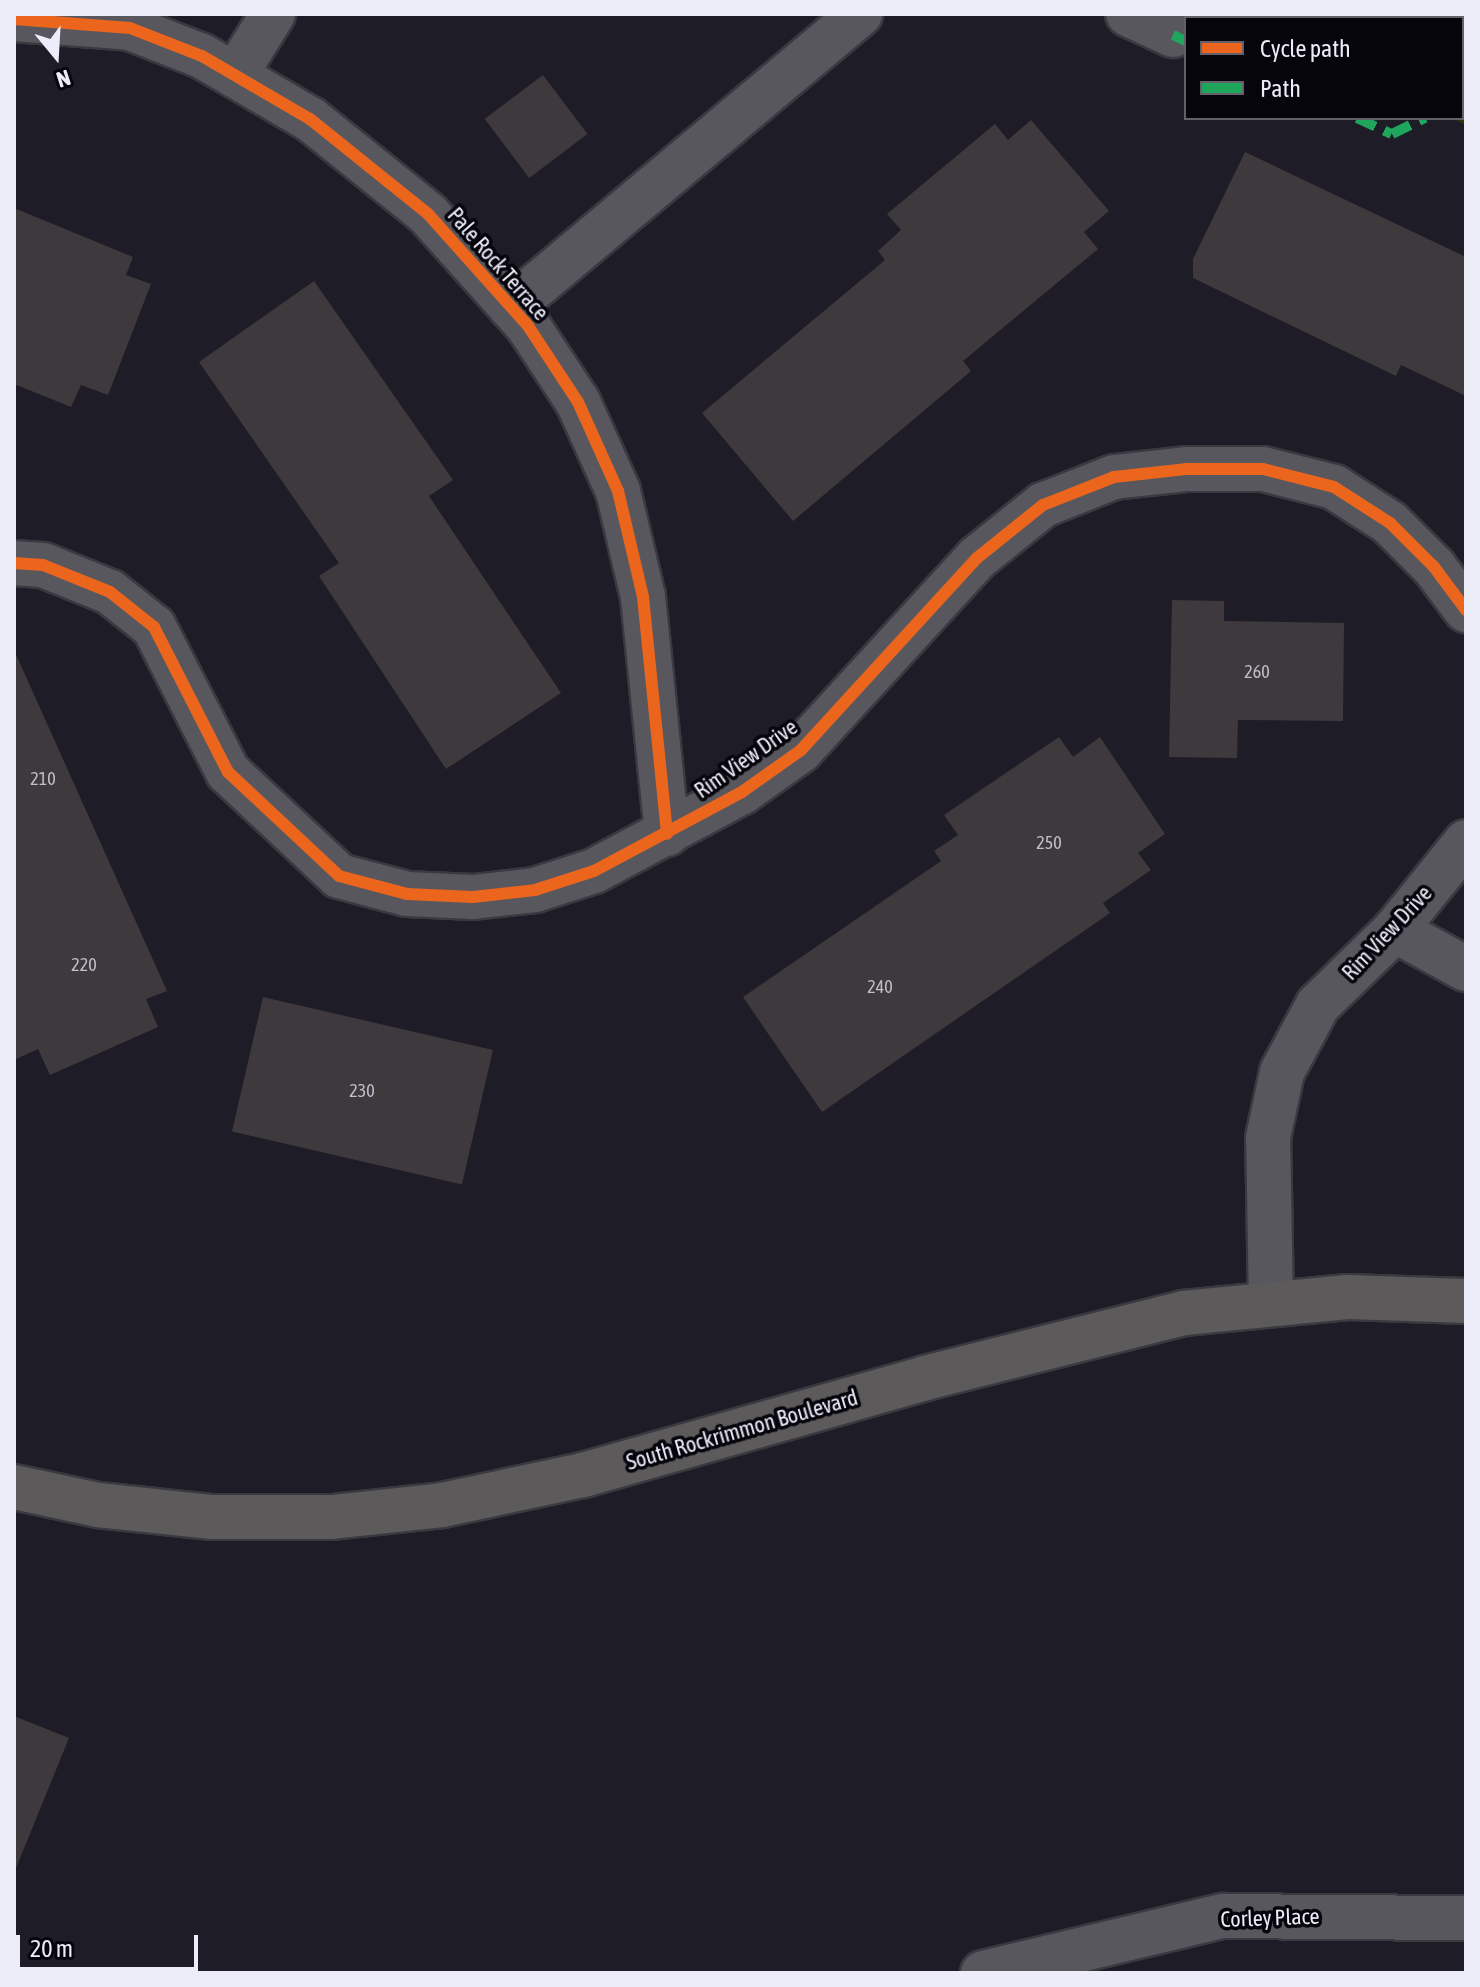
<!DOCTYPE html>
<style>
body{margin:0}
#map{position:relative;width:1480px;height:1987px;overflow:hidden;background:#1e1c26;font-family:"Asap Condensed",sans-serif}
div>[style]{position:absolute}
.green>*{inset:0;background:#2d360a}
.building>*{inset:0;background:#3e393d;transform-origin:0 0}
.roads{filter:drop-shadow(2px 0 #393940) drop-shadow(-2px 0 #393940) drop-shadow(0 2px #393940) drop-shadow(0 -2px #393940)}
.minor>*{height:44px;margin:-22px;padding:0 22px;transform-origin:22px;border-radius:22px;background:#58575e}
.major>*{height:44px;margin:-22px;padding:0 22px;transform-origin:22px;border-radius:22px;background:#5c5a5b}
.quiet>*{height:10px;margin-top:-5px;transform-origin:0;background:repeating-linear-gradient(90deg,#20a55d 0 20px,transparent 0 30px)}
.cycleway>*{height:12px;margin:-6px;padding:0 6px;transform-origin:6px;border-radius:6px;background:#eb651d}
span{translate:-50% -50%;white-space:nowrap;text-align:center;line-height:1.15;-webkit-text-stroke:7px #06050c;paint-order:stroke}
.number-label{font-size:18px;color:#c1bfca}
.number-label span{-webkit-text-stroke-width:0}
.street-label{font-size:22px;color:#edecf9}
.frame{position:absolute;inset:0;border:16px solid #edecf9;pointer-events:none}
.legend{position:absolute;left:1184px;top:16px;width:280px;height:104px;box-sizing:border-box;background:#06050c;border:2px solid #62616b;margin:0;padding:10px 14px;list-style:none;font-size:24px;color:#edecf9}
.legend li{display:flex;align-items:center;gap:16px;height:40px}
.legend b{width:40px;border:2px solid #62616b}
.north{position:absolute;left:16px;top:16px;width:80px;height:80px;-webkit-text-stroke:6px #06050c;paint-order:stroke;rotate:162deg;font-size:22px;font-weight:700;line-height:32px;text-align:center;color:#edecf9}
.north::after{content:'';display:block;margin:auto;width:28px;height:36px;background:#edecf9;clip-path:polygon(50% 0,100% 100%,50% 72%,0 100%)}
.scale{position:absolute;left:16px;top:1935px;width:182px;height:36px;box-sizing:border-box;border:4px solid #edecf9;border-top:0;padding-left:10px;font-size:24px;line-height:28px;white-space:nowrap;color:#edecf9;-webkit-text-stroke:6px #06050c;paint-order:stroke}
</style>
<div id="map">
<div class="green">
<div style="clip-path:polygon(1241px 14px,1466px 14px,1466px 125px,1452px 118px,1462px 118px,1462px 18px)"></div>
</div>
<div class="building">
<div style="left:543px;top:75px;width:74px;height:73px;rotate:53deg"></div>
<div style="clip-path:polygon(1031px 120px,1109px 211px,1084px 232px,1098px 249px,963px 361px,971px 371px,793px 521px,702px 413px,885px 260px,878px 251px,901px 230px,887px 214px,995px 124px,1008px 140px)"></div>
<div style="clip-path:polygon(1245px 152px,1466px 257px,1466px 396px,1401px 365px,1396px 376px,1193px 278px,1193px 259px)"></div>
<div style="clip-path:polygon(14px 208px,133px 257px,126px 275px,151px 284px,108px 395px,81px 385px,71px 407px,14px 384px)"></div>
<div style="clip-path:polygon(314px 281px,453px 480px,429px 496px,561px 693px,446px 769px,319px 576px,339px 563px,199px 362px)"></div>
<div style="clip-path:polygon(1172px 600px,1224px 601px,1224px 621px,1344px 623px,1343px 721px,1238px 720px,1237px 758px,1169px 757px)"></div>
<div style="clip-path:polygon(14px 650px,167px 991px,146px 999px,158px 1027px,50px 1075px,38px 1049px,14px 1060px)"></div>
<div style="clip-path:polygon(1059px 737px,1073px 757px,1100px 737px,1165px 834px,1138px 853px,1151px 870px,1103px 903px,1110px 913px,822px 1112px,743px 997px,941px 861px,934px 851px,958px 835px,944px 815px)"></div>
<div style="left:263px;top:997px;width:236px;height:138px;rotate:13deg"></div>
<div style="clip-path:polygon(14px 1716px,69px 1738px,16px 1868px,14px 1868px)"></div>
</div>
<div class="roads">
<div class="minor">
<div style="left:1128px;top:14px;width:50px;rotate:25deg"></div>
<div style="left:14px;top:19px;width:116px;rotate:4.4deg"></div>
<div style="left:130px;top:28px;width:77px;rotate:21.3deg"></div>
<div style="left:202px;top:56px;width:125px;rotate:30.3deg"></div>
<div style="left:310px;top:119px;width:151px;rotate:38.8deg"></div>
<div style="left:428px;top:214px;width:150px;rotate:48.2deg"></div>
<div style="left:528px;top:326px;width:91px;rotate:56.7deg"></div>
<div style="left:578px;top:402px;width:98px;rotate:65.8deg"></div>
<div style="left:618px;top:491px;width:109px;rotate:76.7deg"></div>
<div style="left:643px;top:597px;width:238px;rotate:84.2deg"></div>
<div style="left:235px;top:75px;width:72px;rotate:-58.1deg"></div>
<div style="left:511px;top:307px;width:456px;rotate:-40deg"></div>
<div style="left:14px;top:563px;width:29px;rotate:4deg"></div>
<div style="left:43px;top:565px;width:72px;rotate:21.9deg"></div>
<div style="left:110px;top:592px;width:56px;rotate:38.5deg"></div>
<div style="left:154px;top:627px;width:163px;rotate:63deg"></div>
<div style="left:228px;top:772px;width:152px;rotate:43.1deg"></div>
<div style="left:339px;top:876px;width:70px;rotate:14.8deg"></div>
<div style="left:407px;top:894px;width:66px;rotate:2.6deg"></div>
<div style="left:473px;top:897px;width:62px;rotate:-6.4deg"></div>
<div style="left:535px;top:890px;width:62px;rotate:-17.9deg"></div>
<div style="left:594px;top:871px;width:168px;rotate:-28.1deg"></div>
<div style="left:742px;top:792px;width:72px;rotate:-35.4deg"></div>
<div style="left:801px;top:750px;width:260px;rotate:-47.5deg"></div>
<div style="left:977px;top:558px;width:85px;rotate:-38.8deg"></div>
<div style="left:1043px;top:505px;width:76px;rotate:-21.5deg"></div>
<div style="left:1114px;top:477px;width:72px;rotate:-6.3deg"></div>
<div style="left:1186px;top:469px;width:77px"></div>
<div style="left:1263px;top:469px;width:73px;rotate:14.2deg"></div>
<div style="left:1334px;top:487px;width:67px;rotate:32.7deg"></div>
<div style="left:1390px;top:523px;width:62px;rotate:45deg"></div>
<div style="left:1434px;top:567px;width:54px;rotate:53.3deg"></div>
<div style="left:1395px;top:930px;width:81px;rotate:28.8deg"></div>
<div style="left:1271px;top:1303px;width:165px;rotate:-91deg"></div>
<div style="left:1268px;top:1138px;width:67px;rotate:-78deg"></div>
<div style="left:1282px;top:1072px;width:76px;rotate:-61.8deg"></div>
<div style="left:1318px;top:1005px;width:107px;rotate:-44.2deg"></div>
<div style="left:1395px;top:930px;width:113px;rotate:-51.1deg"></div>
<div style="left:983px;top:1973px;width:247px;rotate:-13.4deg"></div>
<div style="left:1223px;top:1916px;width:243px;rotate:0.5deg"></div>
</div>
<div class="major">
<div style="left:14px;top:1487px;width:86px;rotate:12.1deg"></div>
<div style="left:98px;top:1505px;width:115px;rotate:6deg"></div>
<div style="left:212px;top:1517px;width:120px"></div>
<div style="left:332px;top:1517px;width:111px;rotate:-6.2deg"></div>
<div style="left:442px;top:1505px;width:144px;rotate:-12deg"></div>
<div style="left:583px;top:1475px;width:355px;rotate:-15.8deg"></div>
<div style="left:925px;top:1378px;width:267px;rotate:-14.1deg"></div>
<div style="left:1184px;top:1313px;width:164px;rotate:-5.6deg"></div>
<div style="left:1347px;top:1297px;width:119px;rotate:1.9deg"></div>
</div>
</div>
<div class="quiet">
<div style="left:1173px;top:35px;width:14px;rotate:25deg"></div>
<div style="left:1462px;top:100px;width:4px;rotate:-27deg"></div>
<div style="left:1357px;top:118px;width:38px;rotate:25deg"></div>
<div style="left:1392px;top:134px;width:37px;rotate:-26deg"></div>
</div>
<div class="cycleway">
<div style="left:14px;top:19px;width:116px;rotate:4.4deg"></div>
<div style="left:130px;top:28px;width:77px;rotate:21.3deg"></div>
<div style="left:202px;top:56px;width:125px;rotate:30.3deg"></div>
<div style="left:310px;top:119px;width:151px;rotate:38.8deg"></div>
<div style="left:428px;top:214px;width:150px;rotate:48.2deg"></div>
<div style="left:528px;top:326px;width:91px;rotate:56.7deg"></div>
<div style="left:578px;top:402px;width:98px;rotate:65.8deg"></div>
<div style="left:618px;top:491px;width:109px;rotate:76.7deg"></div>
<div style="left:643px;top:597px;width:238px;rotate:84.2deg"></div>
<div style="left:14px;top:563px;width:29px;rotate:4deg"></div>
<div style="left:43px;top:565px;width:72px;rotate:21.9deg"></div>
<div style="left:110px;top:592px;width:56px;rotate:38.5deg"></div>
<div style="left:154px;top:627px;width:163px;rotate:63deg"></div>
<div style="left:228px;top:772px;width:152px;rotate:43.1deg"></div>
<div style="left:339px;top:876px;width:70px;rotate:14.8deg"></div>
<div style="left:407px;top:894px;width:66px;rotate:2.6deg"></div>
<div style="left:473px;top:897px;width:62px;rotate:-6.4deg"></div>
<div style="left:535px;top:890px;width:62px;rotate:-17.9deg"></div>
<div style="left:594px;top:871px;width:168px;rotate:-28.1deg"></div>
<div style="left:742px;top:792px;width:72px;rotate:-35.4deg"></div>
<div style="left:801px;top:750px;width:260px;rotate:-47.5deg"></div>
<div style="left:977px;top:558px;width:85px;rotate:-38.8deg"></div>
<div style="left:1043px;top:505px;width:76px;rotate:-21.5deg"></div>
<div style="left:1114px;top:477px;width:72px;rotate:-6.3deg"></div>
<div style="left:1186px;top:469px;width:77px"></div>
<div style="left:1263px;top:469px;width:73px;rotate:14.2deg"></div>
<div style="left:1334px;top:487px;width:67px;rotate:32.7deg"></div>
<div style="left:1390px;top:523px;width:62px;rotate:45deg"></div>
<div style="left:1434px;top:567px;width:54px;rotate:53.3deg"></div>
</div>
<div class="number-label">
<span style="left:1257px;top:672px">260</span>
<span style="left:43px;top:779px">210</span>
<span style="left:1049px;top:843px">250</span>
<span style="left:84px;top:965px">220</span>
<span style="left:880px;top:987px">240</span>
<span style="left:362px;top:1091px">230</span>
</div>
<div class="street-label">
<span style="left:498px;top:264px;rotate:49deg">Pale Rock Terrace</span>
<span style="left:746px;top:759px;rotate:-35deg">Rim View Drive</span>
<span style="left:1387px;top:933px;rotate:-47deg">Rim View Drive</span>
<span style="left:742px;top:1430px;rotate:-16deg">South Rockrimmon Boulevard</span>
<span style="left:1270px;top:1918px;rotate:-2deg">Corley Place</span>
</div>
<div class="frame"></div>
<ul class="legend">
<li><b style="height:10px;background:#eb651d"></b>Cycle path</li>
<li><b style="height:10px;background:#20a55d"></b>Path</li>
</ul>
<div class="north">N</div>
<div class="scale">20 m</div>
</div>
